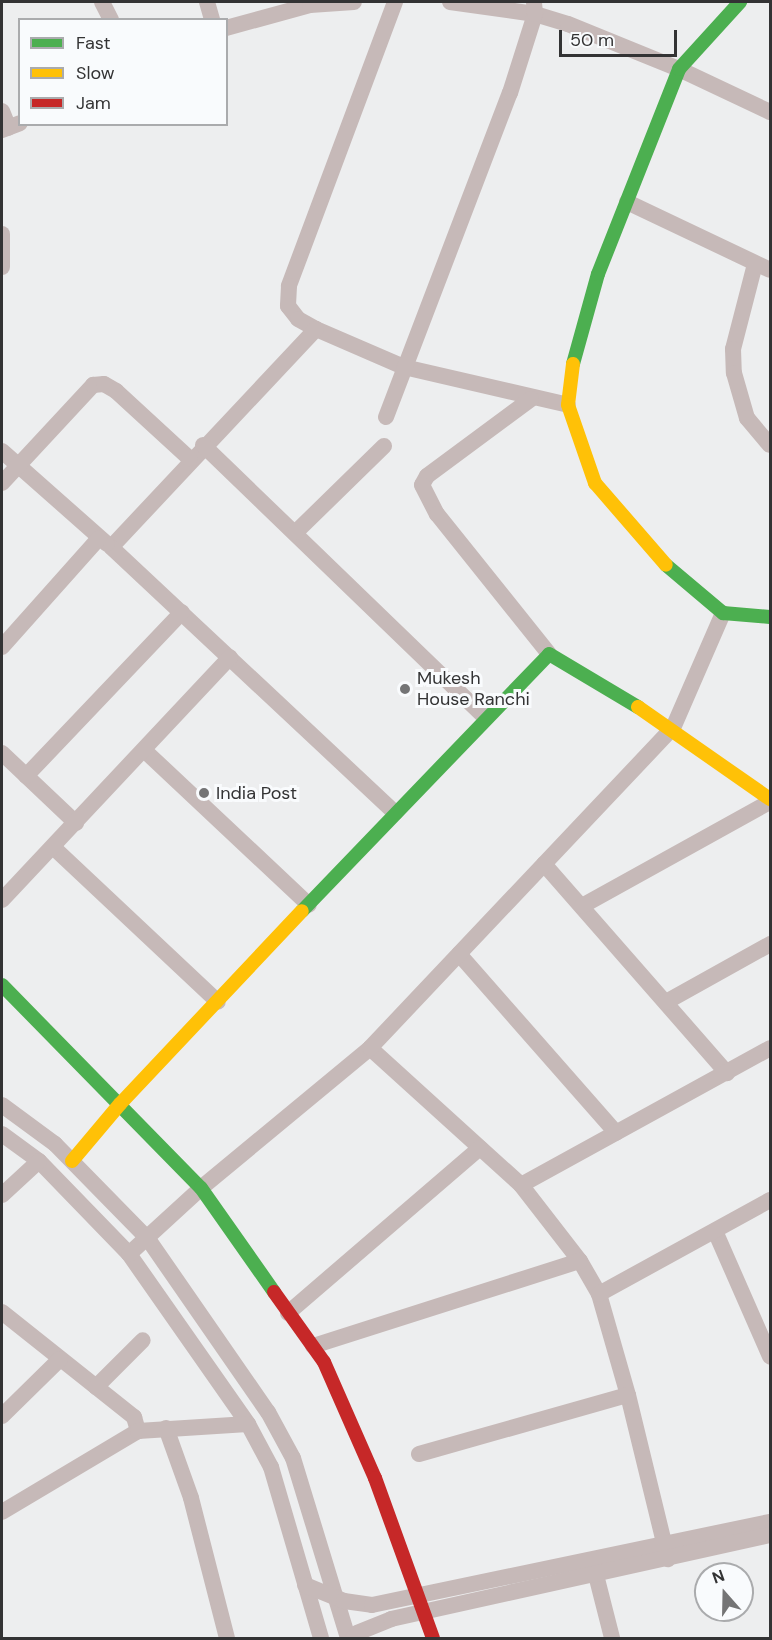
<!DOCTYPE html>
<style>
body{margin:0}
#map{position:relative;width:772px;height:1640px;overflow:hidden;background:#edeeef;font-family:"DM Sans",sans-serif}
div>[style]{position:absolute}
.street>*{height:16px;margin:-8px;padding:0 8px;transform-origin:8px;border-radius:8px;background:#c6b9b8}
.fast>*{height:14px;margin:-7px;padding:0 7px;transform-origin:7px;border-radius:7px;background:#4caf50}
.slow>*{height:14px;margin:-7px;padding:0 7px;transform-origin:7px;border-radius:7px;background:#ffc107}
.jam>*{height:14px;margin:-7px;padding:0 7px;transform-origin:7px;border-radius:7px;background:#c62828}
.dots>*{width:16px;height:16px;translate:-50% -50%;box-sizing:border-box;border:3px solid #f9fbfd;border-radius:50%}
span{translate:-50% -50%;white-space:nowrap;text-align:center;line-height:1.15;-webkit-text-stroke:6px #f9fbfd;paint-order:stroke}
.poi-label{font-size:18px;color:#333334}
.left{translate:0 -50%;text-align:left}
.frame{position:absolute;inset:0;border:3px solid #333334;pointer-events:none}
.legend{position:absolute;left:18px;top:18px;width:210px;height:108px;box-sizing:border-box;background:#f9fbfd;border:2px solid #aaabad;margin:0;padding:8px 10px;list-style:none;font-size:18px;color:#333334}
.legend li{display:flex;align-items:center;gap:12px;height:30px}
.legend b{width:30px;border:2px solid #aaabad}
.north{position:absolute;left:694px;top:1562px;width:60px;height:60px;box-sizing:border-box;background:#f9fbfd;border:2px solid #aaabad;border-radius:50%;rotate:340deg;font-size:16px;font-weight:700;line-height:24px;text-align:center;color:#333334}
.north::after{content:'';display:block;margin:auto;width:21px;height:27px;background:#747475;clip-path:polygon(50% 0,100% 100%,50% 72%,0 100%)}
.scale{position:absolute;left:559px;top:30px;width:118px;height:27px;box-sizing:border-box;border:3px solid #333334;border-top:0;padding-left:8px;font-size:18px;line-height:21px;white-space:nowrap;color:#333334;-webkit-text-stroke:4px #f9fbfd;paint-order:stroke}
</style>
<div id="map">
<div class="street">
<div style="left:102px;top:2px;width:20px;rotate:63deg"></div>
<div style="left:207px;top:2px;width:19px;rotate:74deg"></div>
<div style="left:395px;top:2px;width:303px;rotate:110.5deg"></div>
<div style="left:289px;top:286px;width:20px;rotate:93deg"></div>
<div style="left:288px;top:306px;width:16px;rotate:52deg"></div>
<div style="left:298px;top:319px;width:21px;rotate:29deg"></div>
<div style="left:316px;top:329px;width:96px;rotate:23.4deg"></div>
<div style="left:404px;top:367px;width:168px;rotate:13deg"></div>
<div style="left:450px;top:2px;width:86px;rotate:8deg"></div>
<div style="left:535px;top:14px;width:34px;rotate:17deg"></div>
<div style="left:568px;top:24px;width:120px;rotate:22.1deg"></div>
<div style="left:679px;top:69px;width:101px;rotate:25.3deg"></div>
<div style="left:226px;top:28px;width:87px;rotate:-15.3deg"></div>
<div style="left:310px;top:5px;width:44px;rotate:-3.9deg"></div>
<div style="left:2px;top:111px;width:18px;rotate:68deg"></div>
<div style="left:2px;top:130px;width:19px;rotate:-21deg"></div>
<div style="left:627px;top:202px;width:158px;rotate:25.4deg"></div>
<div style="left:2px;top:234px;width:33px;rotate:90deg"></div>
<div style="left:755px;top:264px;width:88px;rotate:104.5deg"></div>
<div style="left:733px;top:349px;width:24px;rotate:88deg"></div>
<div style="left:734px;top:373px;width:47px;rotate:73.9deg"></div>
<div style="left:747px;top:418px;width:35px;rotate:50deg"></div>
<div style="left:316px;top:329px;width:299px;rotate:133.2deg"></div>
<div style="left:111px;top:547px;width:389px;rotate:43.1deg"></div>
<div style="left:531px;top:399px;width:129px;rotate:143.5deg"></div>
<div style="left:427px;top:476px;width:10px;rotate:119deg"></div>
<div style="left:422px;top:485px;width:33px;rotate:63deg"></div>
<div style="left:437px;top:514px;width:179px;rotate:51.3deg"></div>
<div style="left:386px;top:417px;width:347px;rotate:-69.1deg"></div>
<div style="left:510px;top:93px;width:83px;rotate:-72.4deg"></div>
<div style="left:535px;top:14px;width:12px;rotate:-95deg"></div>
<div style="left:203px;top:445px;width:392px;rotate:44deg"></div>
<div style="left:2px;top:451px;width:140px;rotate:41.5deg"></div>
<div style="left:2px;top:483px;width:134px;rotate:-47.1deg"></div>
<div style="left:93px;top:385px;width:11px;rotate:-5deg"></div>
<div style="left:104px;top:384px;width:14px;rotate:30deg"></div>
<div style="left:116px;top:391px;width:100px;rotate:42.6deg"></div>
<div style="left:296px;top:532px;width:123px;rotate:-44.3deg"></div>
<div style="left:2px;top:647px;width:146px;rotate:-48.3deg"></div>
<div style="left:144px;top:750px;width:226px;rotate:43.2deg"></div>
<div style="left:2px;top:753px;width:102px;rotate:43.4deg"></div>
<div style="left:26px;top:776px;width:226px;rotate:-46.4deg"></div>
<div style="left:53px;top:847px;width:226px;rotate:43.2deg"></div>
<div style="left:544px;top:864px;width:278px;rotate:48.8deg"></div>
<div style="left:2px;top:900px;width:333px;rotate:-46.8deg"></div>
<div style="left:582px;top:906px;width:215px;rotate:-29deg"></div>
<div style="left:459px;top:954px;width:238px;rotate:48.7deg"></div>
<div style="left:666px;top:1002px;width:119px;rotate:-29.1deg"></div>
<div style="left:370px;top:1048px;width:204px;rotate:42.2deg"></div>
<div style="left:521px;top:1185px;width:96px;rotate:52.2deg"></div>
<div style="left:580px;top:1261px;width:38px;rotate:60deg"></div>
<div style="left:599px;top:1294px;width:105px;rotate:74deg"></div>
<div style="left:628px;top:1395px;width:169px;rotate:76.3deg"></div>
<div style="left:2px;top:1105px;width:66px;rotate:36.3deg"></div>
<div style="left:55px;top:1144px;width:133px;rotate:45.6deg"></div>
<div style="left:148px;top:1239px;width:211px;rotate:55.3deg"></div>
<div style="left:268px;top:1412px;width:52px;rotate:61.5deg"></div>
<div style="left:293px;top:1458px;width:188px;rotate:73deg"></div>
<div style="left:2px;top:1134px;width:46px;rotate:36.1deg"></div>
<div style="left:39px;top:1161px;width:129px;rotate:45.9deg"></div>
<div style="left:129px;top:1254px;width:208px;rotate:55deg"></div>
<div style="left:248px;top:1424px;width:49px;rotate:61.9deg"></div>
<div style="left:271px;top:1467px;width:178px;rotate:73.7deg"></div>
<div style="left:521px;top:1185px;width:284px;rotate:-28.8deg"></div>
<div style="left:2px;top:1195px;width:50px;rotate:-42.6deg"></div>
<div style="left:715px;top:1231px;width:137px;rotate:66.3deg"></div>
<div style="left:129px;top:1254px;width:98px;rotate:-42.5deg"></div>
<div style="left:201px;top:1188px;width:219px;rotate:-39.6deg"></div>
<div style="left:370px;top:1048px;width:441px;rotate:-46.6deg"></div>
<div style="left:673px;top:728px;width:125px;rotate:-66.5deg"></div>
<div style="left:599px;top:1294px;width:195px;rotate:-28.8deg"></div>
<div style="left:2px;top:1312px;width:169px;rotate:38.5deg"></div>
<div style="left:134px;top:1417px;width:15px;rotate:74deg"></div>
<div style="left:288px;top:1313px;width:253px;rotate:-40.7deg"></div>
<div style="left:313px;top:1346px;width:280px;rotate:-17.7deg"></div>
<div style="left:96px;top:1387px;width:66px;rotate:-45deg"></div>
<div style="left:2px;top:1416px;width:81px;rotate:-44.5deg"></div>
<div style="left:166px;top:1428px;width:74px;rotate:70.3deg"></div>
<div style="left:191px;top:1498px;width:145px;rotate:75.6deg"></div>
<div style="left:419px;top:1454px;width:217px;rotate:-15.8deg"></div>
<div style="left:2px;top:1512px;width:158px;rotate:-30.8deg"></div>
<div style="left:138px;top:1431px;width:110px;rotate:-3.6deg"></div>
<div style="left:596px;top:1575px;width:65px;rotate:75.7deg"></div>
<div style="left:305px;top:1585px;width:42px;rotate:22.3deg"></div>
<div style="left:344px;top:1601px;width:28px;rotate:8deg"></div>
<div style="left:372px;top:1605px;width:407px;rotate:-11.8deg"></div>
<div style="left:353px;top:1638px;width:6px;rotate:-51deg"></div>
<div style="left:357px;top:1633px;width:37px;rotate:-22deg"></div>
<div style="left:391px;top:1619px;width:388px;rotate:-12.5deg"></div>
</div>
<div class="fast">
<div style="left:573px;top:364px;width:93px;rotate:-74.5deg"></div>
<div style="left:598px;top:274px;width:220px;rotate:-68.4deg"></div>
<div style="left:679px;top:69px;width:91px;rotate:-47.7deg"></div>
<div style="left:666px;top:565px;width:75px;rotate:40.1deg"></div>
<div style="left:723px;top:613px;width:47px;rotate:4.9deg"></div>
<div style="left:302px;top:911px;width:356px;rotate:-46.1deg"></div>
<div style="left:549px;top:654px;width:104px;rotate:30.8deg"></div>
<div style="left:2px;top:985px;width:284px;rotate:45.6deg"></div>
<div style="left:201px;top:1188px;width:127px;rotate:54.9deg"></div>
</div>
<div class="slow">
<div style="left:573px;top:364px;width:41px;rotate:97deg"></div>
<div style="left:568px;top:405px;width:83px;rotate:70.9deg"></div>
<div style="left:595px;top:483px;width:108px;rotate:49.1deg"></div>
<div style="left:638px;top:707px;width:161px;rotate:34.9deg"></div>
<div style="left:72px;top:1161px;width:75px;rotate:-49.9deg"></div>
<div style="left:120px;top:1104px;width:265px;rotate:-46.7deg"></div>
</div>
<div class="jam">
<div style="left:274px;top:1292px;width:86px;rotate:54.5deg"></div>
<div style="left:324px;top:1362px;width:127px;rotate:66.3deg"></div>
<div style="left:375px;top:1478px;width:170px;rotate:70.1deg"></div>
</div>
<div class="dots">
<div style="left:405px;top:689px;background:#747475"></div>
<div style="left:204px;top:793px;background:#747475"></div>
</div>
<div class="poi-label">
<span class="left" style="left:417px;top:689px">Mukesh<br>House Ranchi</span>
<span class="left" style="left:216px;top:793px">India Post</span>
</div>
<div class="frame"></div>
<ul class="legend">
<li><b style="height:8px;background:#4caf50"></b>Fast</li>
<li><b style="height:8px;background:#ffc107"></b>Slow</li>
<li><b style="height:8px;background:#c62828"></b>Jam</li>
</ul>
<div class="north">N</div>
<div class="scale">50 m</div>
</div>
